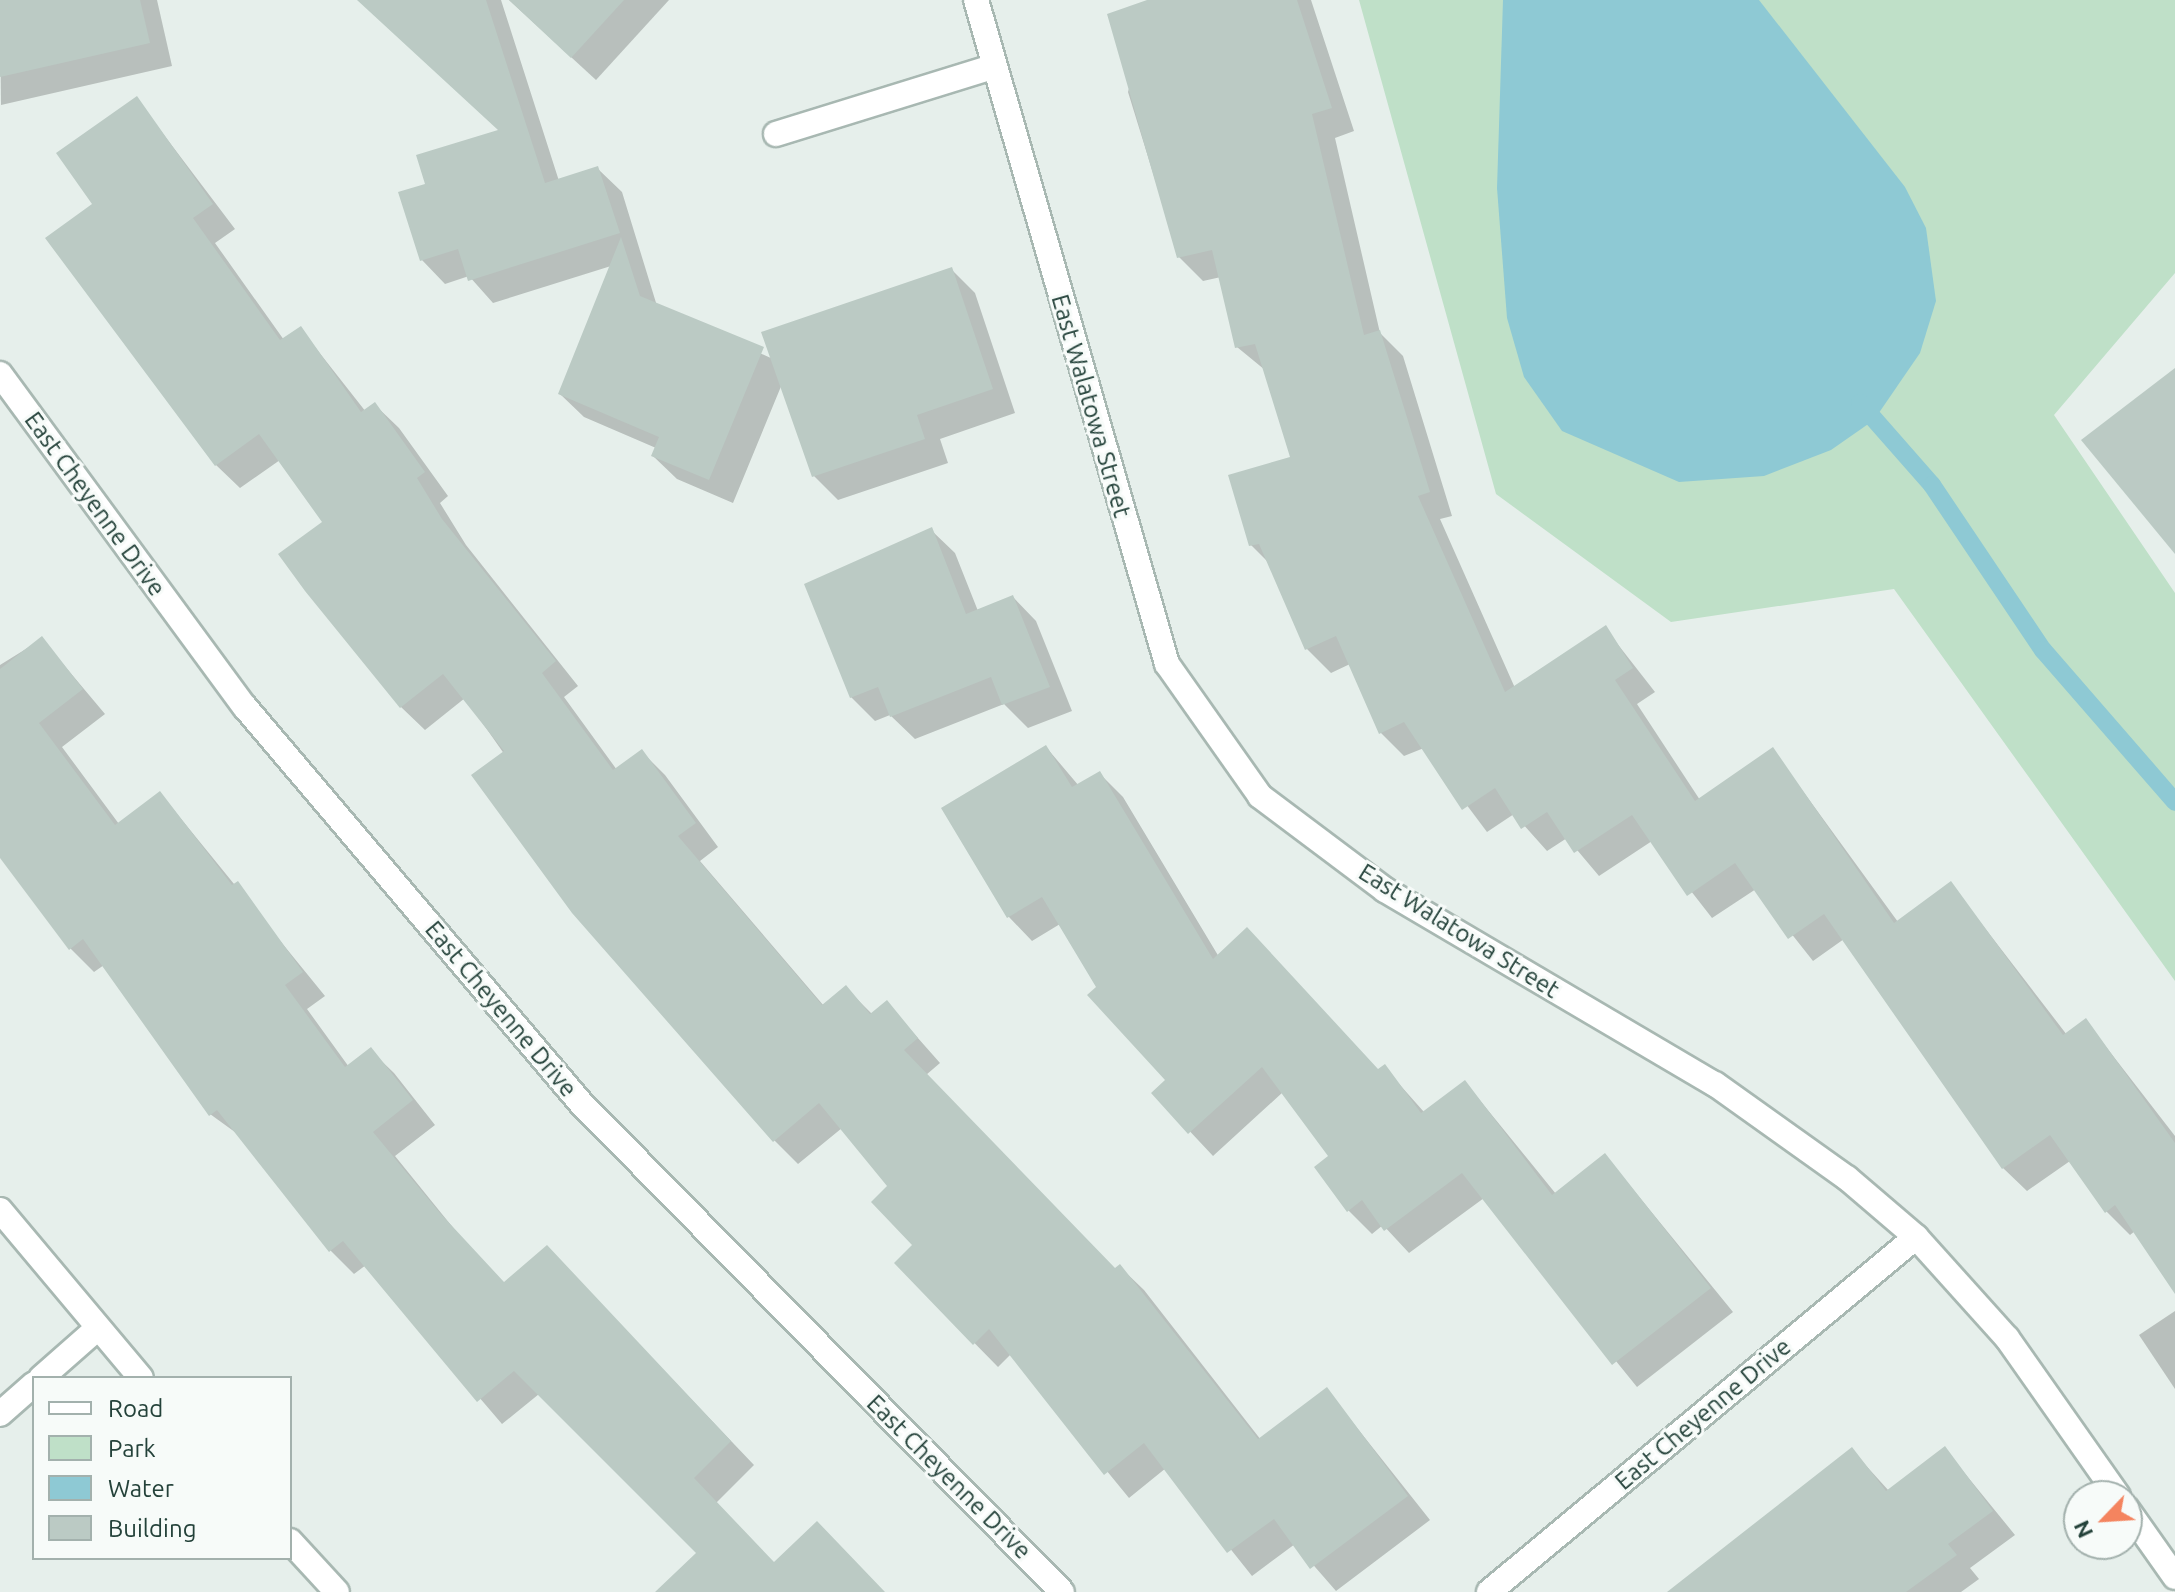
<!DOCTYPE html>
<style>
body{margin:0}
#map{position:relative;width:2175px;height:1592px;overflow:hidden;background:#e6efeb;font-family:Ubuntu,sans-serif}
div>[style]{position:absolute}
.green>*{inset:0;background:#bfe0c8}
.water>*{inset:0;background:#8ec9d4}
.shadow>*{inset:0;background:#0003}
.stream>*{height:18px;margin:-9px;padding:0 9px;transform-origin:9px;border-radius:9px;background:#8ec9d4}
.building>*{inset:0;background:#bbcac4}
.roads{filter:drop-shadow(2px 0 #a8b8b2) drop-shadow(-2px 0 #a8b8b2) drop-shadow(0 2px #a8b8b2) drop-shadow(0 -2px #a8b8b2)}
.minor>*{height:24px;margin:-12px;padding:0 12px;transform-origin:12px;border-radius:12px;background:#fff}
.secondary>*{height:24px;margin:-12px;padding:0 12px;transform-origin:12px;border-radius:12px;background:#fff}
span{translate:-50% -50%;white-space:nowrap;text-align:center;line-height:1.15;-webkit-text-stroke:6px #f7fbf9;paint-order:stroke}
.street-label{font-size:24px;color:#24423a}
.legend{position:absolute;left:32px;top:1376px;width:260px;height:184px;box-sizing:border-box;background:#f7fbf9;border:2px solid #a3b1ad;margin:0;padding:10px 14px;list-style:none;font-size:24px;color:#24423a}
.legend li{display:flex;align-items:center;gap:16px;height:40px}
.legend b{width:40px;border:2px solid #a3b1ad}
.north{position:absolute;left:2063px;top:1480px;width:80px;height:80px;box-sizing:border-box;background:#f7fbf9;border:2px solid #a3b1ad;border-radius:50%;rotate:245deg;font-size:22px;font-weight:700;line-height:32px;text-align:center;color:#24423a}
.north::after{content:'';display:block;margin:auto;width:28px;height:36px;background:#f4845f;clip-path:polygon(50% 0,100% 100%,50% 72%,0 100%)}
</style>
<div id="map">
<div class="green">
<div style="clip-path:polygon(1359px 0,2175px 0,2175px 273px,2054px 415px,2175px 593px,2175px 981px,1894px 589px,1671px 622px,1496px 494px)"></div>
</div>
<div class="water">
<div style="clip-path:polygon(1503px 0,1759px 0,1905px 187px,1926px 228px,1936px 301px,1920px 353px,1874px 420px,1831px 450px,1764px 476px,1679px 482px,1562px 431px,1524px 377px,1507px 318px,1497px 188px)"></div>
</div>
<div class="shadow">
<div style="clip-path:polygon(0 0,157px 0,172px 66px,1px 105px)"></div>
<div style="clip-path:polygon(400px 0,501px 0,559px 181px,598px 169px,622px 192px,657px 306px,773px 359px,951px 269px,975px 293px,1015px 413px,940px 439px,948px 463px,838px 500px,814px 476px,782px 384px,733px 503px,677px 479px,653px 456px,656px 448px,584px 417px,560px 394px,611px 266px,493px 303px,469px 276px,445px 284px,422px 260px,427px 185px,500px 131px)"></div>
<div style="clip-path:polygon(509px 0,669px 0,596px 80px)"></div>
<div style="clip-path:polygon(1154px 0,1311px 0,1354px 131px,1335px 138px,1380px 333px,1403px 356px,1452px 516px,1440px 519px,1515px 688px,1605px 628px,1655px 692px,1637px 704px,1700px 800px,1773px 750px,1898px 922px,1951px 884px,2067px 1035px,2086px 1021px,2175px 1136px,2175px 1290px,2135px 1231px,2130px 1235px,2106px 1211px,2070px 1161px,2027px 1191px,2003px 1168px,1844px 939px,1813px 961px,1756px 889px,1712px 918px,1652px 841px,1599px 876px,1567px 838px,1547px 851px,1514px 814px,1487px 832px,1424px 748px,1404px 756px,1381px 733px,1350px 664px,1331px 673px,1307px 649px,1270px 564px,1251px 545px,1292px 458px,1265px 370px,1237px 347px,1221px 277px,1203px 281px,1179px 257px,1128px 92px)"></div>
<div style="clip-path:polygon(136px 98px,235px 229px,215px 243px,284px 340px,300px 328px,366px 412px,375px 405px,399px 428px,448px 496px,440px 503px,466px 545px,578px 686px,564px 697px,617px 770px,642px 752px,665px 775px,718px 847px,700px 861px,824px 1006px,846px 988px,873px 1015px,887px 1003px,940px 1063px,926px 1075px,1115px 1271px,1120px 1267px,1144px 1290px,1261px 1440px,1327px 1390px,1430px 1520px,1336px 1591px,1295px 1544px,1252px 1576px,1166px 1468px,1129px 1498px,1011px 1354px,998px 1367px,896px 1263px,915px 1245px,890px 1186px,842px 1128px,798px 1164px,774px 1140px,465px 698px,425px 730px,401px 707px,325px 522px,280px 460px,240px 488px,216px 465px,95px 205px)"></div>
<div style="clip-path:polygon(931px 530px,955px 553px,978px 611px,1013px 597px,1036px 621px,1072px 711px,1028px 728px,1004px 704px,915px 739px,890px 715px,875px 721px,851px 697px)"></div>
<div style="clip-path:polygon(42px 639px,105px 714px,62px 747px,119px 824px,160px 793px,325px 996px,307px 1009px,349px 1067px,370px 1050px,394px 1073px,435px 1125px,395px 1156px,463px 1240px,505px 1284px,570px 1272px,754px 1465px,716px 1503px,774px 1564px,883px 1592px,658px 1592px,699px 1553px,539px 1394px,502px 1424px,366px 1265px,354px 1274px,331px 1251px,239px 1135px,210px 1114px,104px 965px,94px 972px,71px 949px,0 855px,0 665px)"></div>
<div style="clip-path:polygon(1046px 747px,1079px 786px,1100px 774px,1123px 797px,1219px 957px,1379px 1071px,1384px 1067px,1424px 1112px,1465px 1082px,1556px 1194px,1605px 1155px,1733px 1312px,1637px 1387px,1484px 1198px,1409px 1253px,1383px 1225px,1372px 1234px,1348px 1210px,1331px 1156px,1283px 1092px,1213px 1156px,1154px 1093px,1168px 1080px,1060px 924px,1032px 941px,1009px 917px,944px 809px)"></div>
<div style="clip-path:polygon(2175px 1311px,2175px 1389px,2139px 1335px)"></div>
<div style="clip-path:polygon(1851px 1449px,1889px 1491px,1945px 1449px,2015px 1535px,1970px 1568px,1979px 1579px,1961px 1592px,1722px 1592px)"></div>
</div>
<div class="stream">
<div style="left:1860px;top:403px;width:109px;rotate:48.7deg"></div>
<div style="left:1932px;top:485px;width:199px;rotate:56.1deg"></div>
<div style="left:2043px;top:650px;width:201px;rotate:49deg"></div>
</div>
<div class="building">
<div style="clip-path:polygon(0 0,140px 0,150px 43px,0 77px)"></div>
<div style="clip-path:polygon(357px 0,486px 0,545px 183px,598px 166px,620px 233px,468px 281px,458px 249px,420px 261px,398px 192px,425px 184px,416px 155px,498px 130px)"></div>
<div style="clip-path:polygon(509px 0,624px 0,571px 58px)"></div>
<div style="clip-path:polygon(1147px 0,1297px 0,1332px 108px,1312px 114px,1364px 335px,1380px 330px,1430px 492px,1418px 496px,1505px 692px,1606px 625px,1633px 668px,1615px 680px,1695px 801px,1773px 747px,1894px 923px,1951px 881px,2063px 1035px,2086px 1018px,2175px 1143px,2175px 1294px,2115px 1205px,2105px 1213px,2050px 1135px,2002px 1169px,1824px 914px,1788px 939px,1735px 863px,1687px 896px,1632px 815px,1574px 853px,1547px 812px,1521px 829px,1495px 788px,1462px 810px,1404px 722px,1379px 734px,1336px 636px,1305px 650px,1259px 544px,1249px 546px,1228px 475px,1290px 457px,1255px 344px,1235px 348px,1212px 250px,1177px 258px,1107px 14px)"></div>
<div style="clip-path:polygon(137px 96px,213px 204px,193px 218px,280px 340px,301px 326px,361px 412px,375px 402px,425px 472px,417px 478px,442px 519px,556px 661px,542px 673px,613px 770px,642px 749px,696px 823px,678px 836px,822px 1005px,846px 985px,870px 1014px,887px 1000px,918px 1038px,904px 1050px,1115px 1268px,1120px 1264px,1258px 1439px,1327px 1387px,1408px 1496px,1310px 1569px,1274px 1519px,1227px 1553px,1144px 1443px,1104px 1475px,989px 1329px,973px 1345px,894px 1263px,912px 1245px,871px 1202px,887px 1186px,819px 1103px,773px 1142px,572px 913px,471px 775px,504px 751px,443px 674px,400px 708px,305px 591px,278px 554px,322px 522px,259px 434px,215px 466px,45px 238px,92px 204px,56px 153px)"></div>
<div style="clip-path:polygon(621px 237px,640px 296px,764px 347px,709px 480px,651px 456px,659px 437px,558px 394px)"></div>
<div style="clip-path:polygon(952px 267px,993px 389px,917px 415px,925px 439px,812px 477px,761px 332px)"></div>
<div style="clip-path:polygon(2175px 368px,2175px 554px,2081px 440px)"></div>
<div style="clip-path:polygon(932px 527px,966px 614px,1013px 595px,1050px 687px,1002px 705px,991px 677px,890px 717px,878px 687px,850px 698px,804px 584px)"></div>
<div style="clip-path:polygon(42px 636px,83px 689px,39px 723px,115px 825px,160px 791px,232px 885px,238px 881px,303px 972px,285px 985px,345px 1067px,371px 1047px,413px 1100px,373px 1132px,440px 1213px,504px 1282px,547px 1245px,731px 1441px,694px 1478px,774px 1562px,817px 1521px,885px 1592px,655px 1592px,696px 1553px,514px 1371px,477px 1402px,343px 1241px,329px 1252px,217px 1110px,209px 1116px,83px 939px,69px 950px,0 858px,0 669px)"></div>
<div style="clip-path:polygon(1046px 745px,1072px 787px,1100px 771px,1213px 959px,1247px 927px,1378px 1069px,1385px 1064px,1421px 1113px,1465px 1080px,1552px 1195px,1605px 1153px,1711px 1288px,1612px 1365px,1462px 1173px,1384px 1231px,1362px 1200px,1347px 1212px,1314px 1167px,1328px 1156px,1262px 1067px,1188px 1134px,1151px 1093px,1165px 1080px,1087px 995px,1096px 987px,1042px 897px,1007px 918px,941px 808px)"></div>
<div style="clip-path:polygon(1945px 1446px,1993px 1511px,1948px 1544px,1957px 1555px,1906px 1592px,1667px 1592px,1852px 1447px,1886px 1491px)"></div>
</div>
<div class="roads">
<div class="minor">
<div style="left:976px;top:0;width:691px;rotate:73.95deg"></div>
<div style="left:1167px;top:664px;width:161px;rotate:54.8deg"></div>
<div style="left:1260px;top:796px;width:156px;rotate:36.9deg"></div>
<div style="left:1385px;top:890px;width:383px;rotate:30.5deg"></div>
<div style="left:1715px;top:1084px;width:162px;rotate:35.5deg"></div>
<div style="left:1847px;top:1178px;width:91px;rotate:40.5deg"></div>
<div style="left:1916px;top:1237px;width:136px;rotate:48deg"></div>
<div style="left:2007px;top:1338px;width:193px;rotate:54.9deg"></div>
<div style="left:776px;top:134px;width:227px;rotate:-17.2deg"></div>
<div style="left:0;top:374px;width:413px;rotate:53.7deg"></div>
<div style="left:245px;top:707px;width:518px;rotate:49.7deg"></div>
<div style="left:580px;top:1102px;width:687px;rotate:45.47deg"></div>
<div style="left:41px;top:1378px;width:76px;rotate:-41.3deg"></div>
<div style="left:0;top:1414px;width:45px;rotate:-41.4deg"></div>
<div style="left:2127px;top:1509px;width:83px;rotate:54.8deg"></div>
<div style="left:1489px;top:1592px;width:555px;rotate:-39.74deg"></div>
</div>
<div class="secondary">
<div style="left:0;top:1210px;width:219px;rotate:50deg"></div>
<div style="left:290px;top:1541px;width:69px;rotate:47.3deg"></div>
</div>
</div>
<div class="street-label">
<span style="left:1091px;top:406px;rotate:74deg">East Walatowa Street</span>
<span style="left:95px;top:504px;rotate:54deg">East Cheyenne Drive</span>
<span style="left:1459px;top:931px;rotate:32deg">East Walatowa Street</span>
<span style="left:501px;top:1009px;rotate:50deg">East Cheyenne Drive</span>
<span style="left:1703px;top:1414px;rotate:-40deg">East Cheyenne Drive</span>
<span style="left:949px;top:1477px;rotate:45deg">East Cheyenne Drive</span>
</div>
<ul class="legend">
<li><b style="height:10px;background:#fff"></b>Road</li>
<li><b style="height:22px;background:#bfe0c8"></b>Park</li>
<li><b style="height:22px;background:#8ec9d4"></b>Water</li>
<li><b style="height:22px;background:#bbcac4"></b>Building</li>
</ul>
<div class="north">N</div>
</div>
